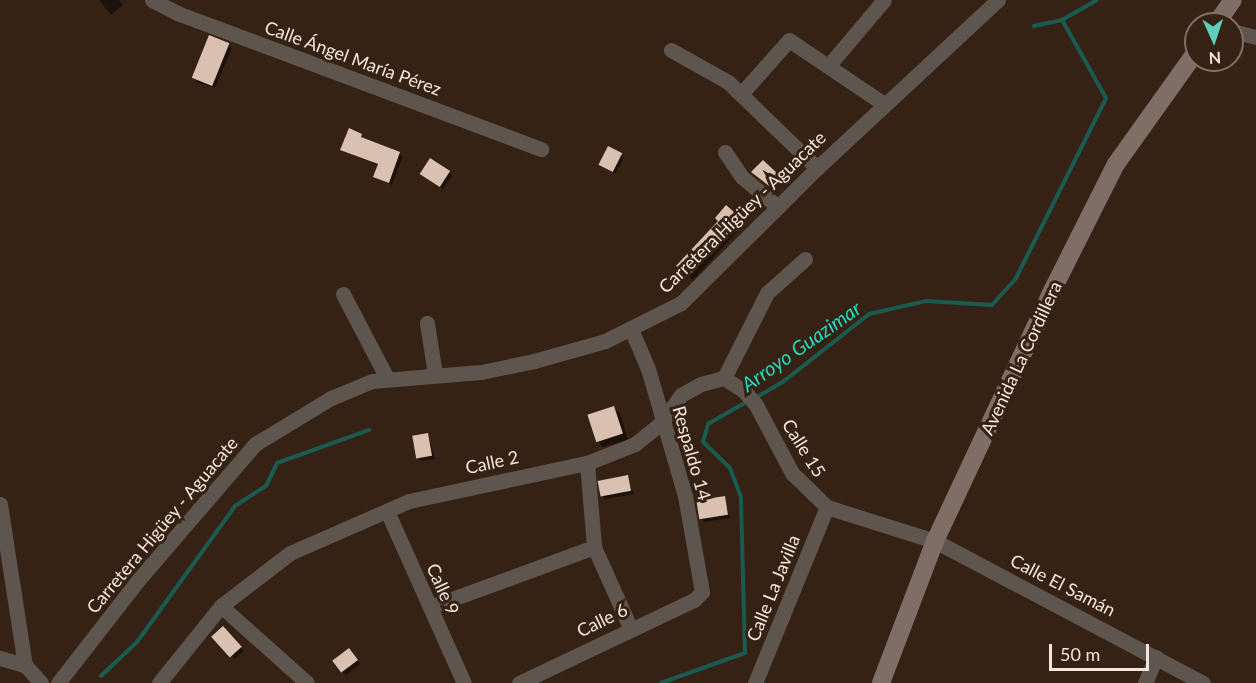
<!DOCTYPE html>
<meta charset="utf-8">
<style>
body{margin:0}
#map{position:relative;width:1256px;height:683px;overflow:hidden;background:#352215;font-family:Lato,sans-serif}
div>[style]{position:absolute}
.shadow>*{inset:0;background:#0007;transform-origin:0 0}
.stream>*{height:4px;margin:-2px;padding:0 2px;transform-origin:2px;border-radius:2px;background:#1a5b51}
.building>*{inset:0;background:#dac0b1;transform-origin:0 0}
.street>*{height:15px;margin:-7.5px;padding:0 7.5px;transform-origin:7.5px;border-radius:7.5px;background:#5f554f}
.secondary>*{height:18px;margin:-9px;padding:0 9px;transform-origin:9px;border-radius:9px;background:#7e6e65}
span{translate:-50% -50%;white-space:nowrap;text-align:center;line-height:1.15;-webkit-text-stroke:6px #352215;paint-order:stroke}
.street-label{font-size:18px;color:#f2e5dd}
.water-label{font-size:20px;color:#1fdbc2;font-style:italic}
.north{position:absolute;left:1184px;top:12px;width:60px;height:60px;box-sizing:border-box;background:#352215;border:2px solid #817065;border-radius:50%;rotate:177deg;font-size:16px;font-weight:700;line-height:24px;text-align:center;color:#f2e5dd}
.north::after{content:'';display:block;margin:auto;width:21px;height:27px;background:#5ccebb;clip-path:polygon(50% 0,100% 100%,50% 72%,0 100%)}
.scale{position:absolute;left:1049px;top:644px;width:100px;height:27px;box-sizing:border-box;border:3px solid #f2e5dd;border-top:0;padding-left:8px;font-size:18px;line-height:21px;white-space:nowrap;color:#f2e5dd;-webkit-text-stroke:4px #352215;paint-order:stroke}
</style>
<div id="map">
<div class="shadow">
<div style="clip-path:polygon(99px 0,119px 0,123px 5px,111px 15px)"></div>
<div style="clip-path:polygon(228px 44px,232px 48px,215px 88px,197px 82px,194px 78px)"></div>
<div style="clip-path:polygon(361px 135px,364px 140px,403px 156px,392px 185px,375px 177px,379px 166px,342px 150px)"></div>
<div style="clip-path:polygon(621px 155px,624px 158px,615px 174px,599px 164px)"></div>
<div style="clip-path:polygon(763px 162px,781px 180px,773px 189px,757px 176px)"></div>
<div style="clip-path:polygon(449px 172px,452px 176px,443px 189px,425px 177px)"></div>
<div style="clip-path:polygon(726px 207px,744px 224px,693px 280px,678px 266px,720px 221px)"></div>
<div style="clip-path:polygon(614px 408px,620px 414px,628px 440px,603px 447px,597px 441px)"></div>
<div style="clip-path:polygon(428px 434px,435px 459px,421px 461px,417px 457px)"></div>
<div style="clip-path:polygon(627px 477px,634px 494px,606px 499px,602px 496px)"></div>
<div style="clip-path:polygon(724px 498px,730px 518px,704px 522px,700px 518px)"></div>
<div style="left:223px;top:628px;width:31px;height:12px;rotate:48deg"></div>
<div style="clip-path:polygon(352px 653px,360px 664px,346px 675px,342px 671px)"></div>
</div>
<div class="stream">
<div style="left:1034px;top:26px;width:29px;rotate:-12deg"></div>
<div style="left:1062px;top:20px;width:40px;rotate:-29.7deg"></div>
<div style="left:755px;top:398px;width:34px;rotate:-30deg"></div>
<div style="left:784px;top:381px;width:108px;rotate:-38.2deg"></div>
<div style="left:869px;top:314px;width:58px;rotate:-12.8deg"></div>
<div style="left:926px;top:301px;width:66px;rotate:3.5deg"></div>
<div style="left:992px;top:305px;width:36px;rotate:-48deg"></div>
<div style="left:1016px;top:278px;width:201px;rotate:-63.4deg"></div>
<div style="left:1106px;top:98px;width:90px;rotate:-119.4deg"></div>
<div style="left:101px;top:676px;width:50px;rotate:-43.4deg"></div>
<div style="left:137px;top:642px;width:168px;rotate:-54.2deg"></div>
<div style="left:235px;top:506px;width:37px;rotate:-33deg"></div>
<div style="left:266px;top:486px;width:25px;rotate:-64deg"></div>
<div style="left:277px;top:463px;width:98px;rotate:-19.7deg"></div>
<div style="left:661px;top:683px;width:89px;rotate:-19.7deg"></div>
<div style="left:745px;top:653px;width:156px;rotate:-91.5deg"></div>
<div style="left:741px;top:497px;width:31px;rotate:-111deg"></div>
<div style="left:730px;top:468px;width:37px;rotate:-136deg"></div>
<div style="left:703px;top:442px;width:19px;rotate:-74deg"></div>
<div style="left:708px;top:424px;width:46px;rotate:-29.9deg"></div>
</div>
<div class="building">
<div style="left:209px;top:35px;width:22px;height:46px;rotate:22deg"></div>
<div style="clip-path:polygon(349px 128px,362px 134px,361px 137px,400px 152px,389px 183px,373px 177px,378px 164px,340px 150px)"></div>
<div style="left:608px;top:146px;width:16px;height:21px;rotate:27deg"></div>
<div style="left:430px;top:158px;width:24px;height:19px;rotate:33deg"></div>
<div style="clip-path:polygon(763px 160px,779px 175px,769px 186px,751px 172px)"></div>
<div style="clip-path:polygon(726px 205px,742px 219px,688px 277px,676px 266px,718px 221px,715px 218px)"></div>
<div style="left:614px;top:406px;width:29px;height:28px;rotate:72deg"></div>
<div style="left:428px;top:433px;width:23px;height:16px;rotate:80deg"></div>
<div style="left:628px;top:475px;width:16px;height:31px;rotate:79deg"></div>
<div style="left:725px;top:496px;width:19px;height:29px;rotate:81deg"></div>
<div style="left:223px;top:626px;width:28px;height:16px;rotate:48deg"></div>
<div style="left:349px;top:648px;width:15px;height:21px;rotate:53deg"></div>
</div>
<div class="street">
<div style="left:152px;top:0;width:28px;rotate:27deg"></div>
<div style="left:177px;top:13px;width:389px;rotate:20.5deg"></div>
<div style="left:1232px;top:31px;width:25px;rotate:14deg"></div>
<div style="left:671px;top:50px;width:65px;rotate:29.3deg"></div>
<div style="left:728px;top:82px;width:124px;rotate:44deg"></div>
<div style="left:829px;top:65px;width:85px;rotate:-49.8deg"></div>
<div style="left:741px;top:94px;width:72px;rotate:-48.4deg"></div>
<div style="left:789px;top:40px;width:115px;rotate:34deg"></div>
<div style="left:725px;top:152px;width:30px;rotate:56deg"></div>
<div style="left:742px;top:177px;width:47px;rotate:39.8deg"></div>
<div style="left:343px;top:294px;width:95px;rotate:62.4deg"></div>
<div style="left:427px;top:323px;width:52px;rotate:81.1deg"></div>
<div style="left:724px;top:378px;width:24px;rotate:33deg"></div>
<div style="left:744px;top:391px;width:18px;rotate:49deg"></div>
<div style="left:756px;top:405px;width:77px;rotate:62.1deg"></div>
<div style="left:792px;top:473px;width:49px;rotate:44.2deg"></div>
<div style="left:827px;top:507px;width:113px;rotate:17.5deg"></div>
<div style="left:935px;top:541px;width:303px;rotate:27.9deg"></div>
<div style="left:587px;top:463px;width:84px;rotate:85.2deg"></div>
<div style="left:594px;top:547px;width:88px;rotate:65.8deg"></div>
<div style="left:0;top:504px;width:163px;rotate:81.2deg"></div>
<div style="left:387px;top:511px;width:188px;rotate:65.9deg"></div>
<div style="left:221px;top:606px;width:115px;rotate:41.8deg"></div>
<div style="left:430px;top:607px;width:175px;rotate:-20.1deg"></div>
<div style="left:0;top:658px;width:26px;rotate:16deg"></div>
<div style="left:25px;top:665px;width:24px;rotate:48deg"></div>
<div style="left:58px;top:683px;width:132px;rotate:-52.1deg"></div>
<div style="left:139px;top:579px;width:178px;rotate:-49.3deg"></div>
<div style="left:255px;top:444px;width:89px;rotate:-31.2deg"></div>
<div style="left:331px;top:398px;width:44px;rotate:-22.5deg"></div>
<div style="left:372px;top:381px;width:109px;rotate:-4.7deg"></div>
<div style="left:481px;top:372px;width:54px;rotate:-11.7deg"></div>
<div style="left:534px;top:361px;width:74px;rotate:-15.7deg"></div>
<div style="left:605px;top:341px;width:85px;rotate:-26.6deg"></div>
<div style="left:681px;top:303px;width:192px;rotate:-44.8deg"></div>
<div style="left:817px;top:168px;width:247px;rotate:-42.9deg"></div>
<div style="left:159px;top:683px;width:99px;rotate:-51.2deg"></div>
<div style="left:221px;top:606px;width:87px;rotate:-37.5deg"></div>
<div style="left:290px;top:553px;width:130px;rotate:-23.6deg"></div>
<div style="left:409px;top:501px;width:182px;rotate:-12.1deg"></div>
<div style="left:587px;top:463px;width:52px;rotate:-21.6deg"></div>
<div style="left:635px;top:444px;width:35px;rotate:-39deg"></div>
<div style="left:662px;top:422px;width:33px;rotate:-55deg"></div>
<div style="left:681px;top:395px;width:23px;rotate:-29deg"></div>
<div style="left:701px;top:384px;width:24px;rotate:-15deg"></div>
<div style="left:724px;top:378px;width:95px;rotate:-63.2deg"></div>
<div style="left:767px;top:293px;width:51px;rotate:-41.8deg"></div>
<div style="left:519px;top:683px;width:194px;rotate:-25.4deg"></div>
<div style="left:694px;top:600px;width:11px;rotate:-45deg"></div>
<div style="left:702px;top:592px;width:97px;rotate:-100deg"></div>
<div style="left:685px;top:496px;width:132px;rotate:-106.2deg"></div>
<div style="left:648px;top:369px;width:43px;rotate:-113deg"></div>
<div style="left:755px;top:683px;width:190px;rotate:-67.8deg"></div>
<div style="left:1145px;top:683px;width:28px;rotate:-67deg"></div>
</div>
<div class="secondary">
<div style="left:1216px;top:24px;width:29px;rotate:-55deg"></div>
<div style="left:881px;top:683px;width:152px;rotate:-69.2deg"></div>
<div style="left:935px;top:541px;width:272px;rotate:-64.9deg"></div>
<div style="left:1050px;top:295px;width:147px;rotate:-63.3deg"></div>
<div style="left:1116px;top:164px;width:138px;rotate:-54.5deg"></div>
</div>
<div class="street-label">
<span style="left:353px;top:58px;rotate:20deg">Calle Ángel María Pérez</span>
<span style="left:742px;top:212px;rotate:-44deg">Carretera Higüey - Aguacate</span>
<span style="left:1021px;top:358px;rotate:-65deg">Avenida La Cordillera</span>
<span style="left:804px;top:448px;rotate:58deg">Calle 15</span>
<span style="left:692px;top:453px;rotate:74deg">Respaldo 14</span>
<span style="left:492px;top:462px;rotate:-12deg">Calle 2</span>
<span style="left:162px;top:525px;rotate:-50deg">Carretera Higüey - Aguacate</span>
<span style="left:1063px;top:585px;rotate:27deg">Calle El Samán</span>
<span style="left:773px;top:588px;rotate:-68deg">Calle La Javilla</span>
<span style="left:443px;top:589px;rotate:66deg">Calle 9</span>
<span style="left:602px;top:620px;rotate:-26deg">Calle 6</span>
</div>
<div class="water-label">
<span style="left:801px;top:346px;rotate:-35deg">Arroyo Guazimar</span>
</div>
<div class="north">N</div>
<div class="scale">50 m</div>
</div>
